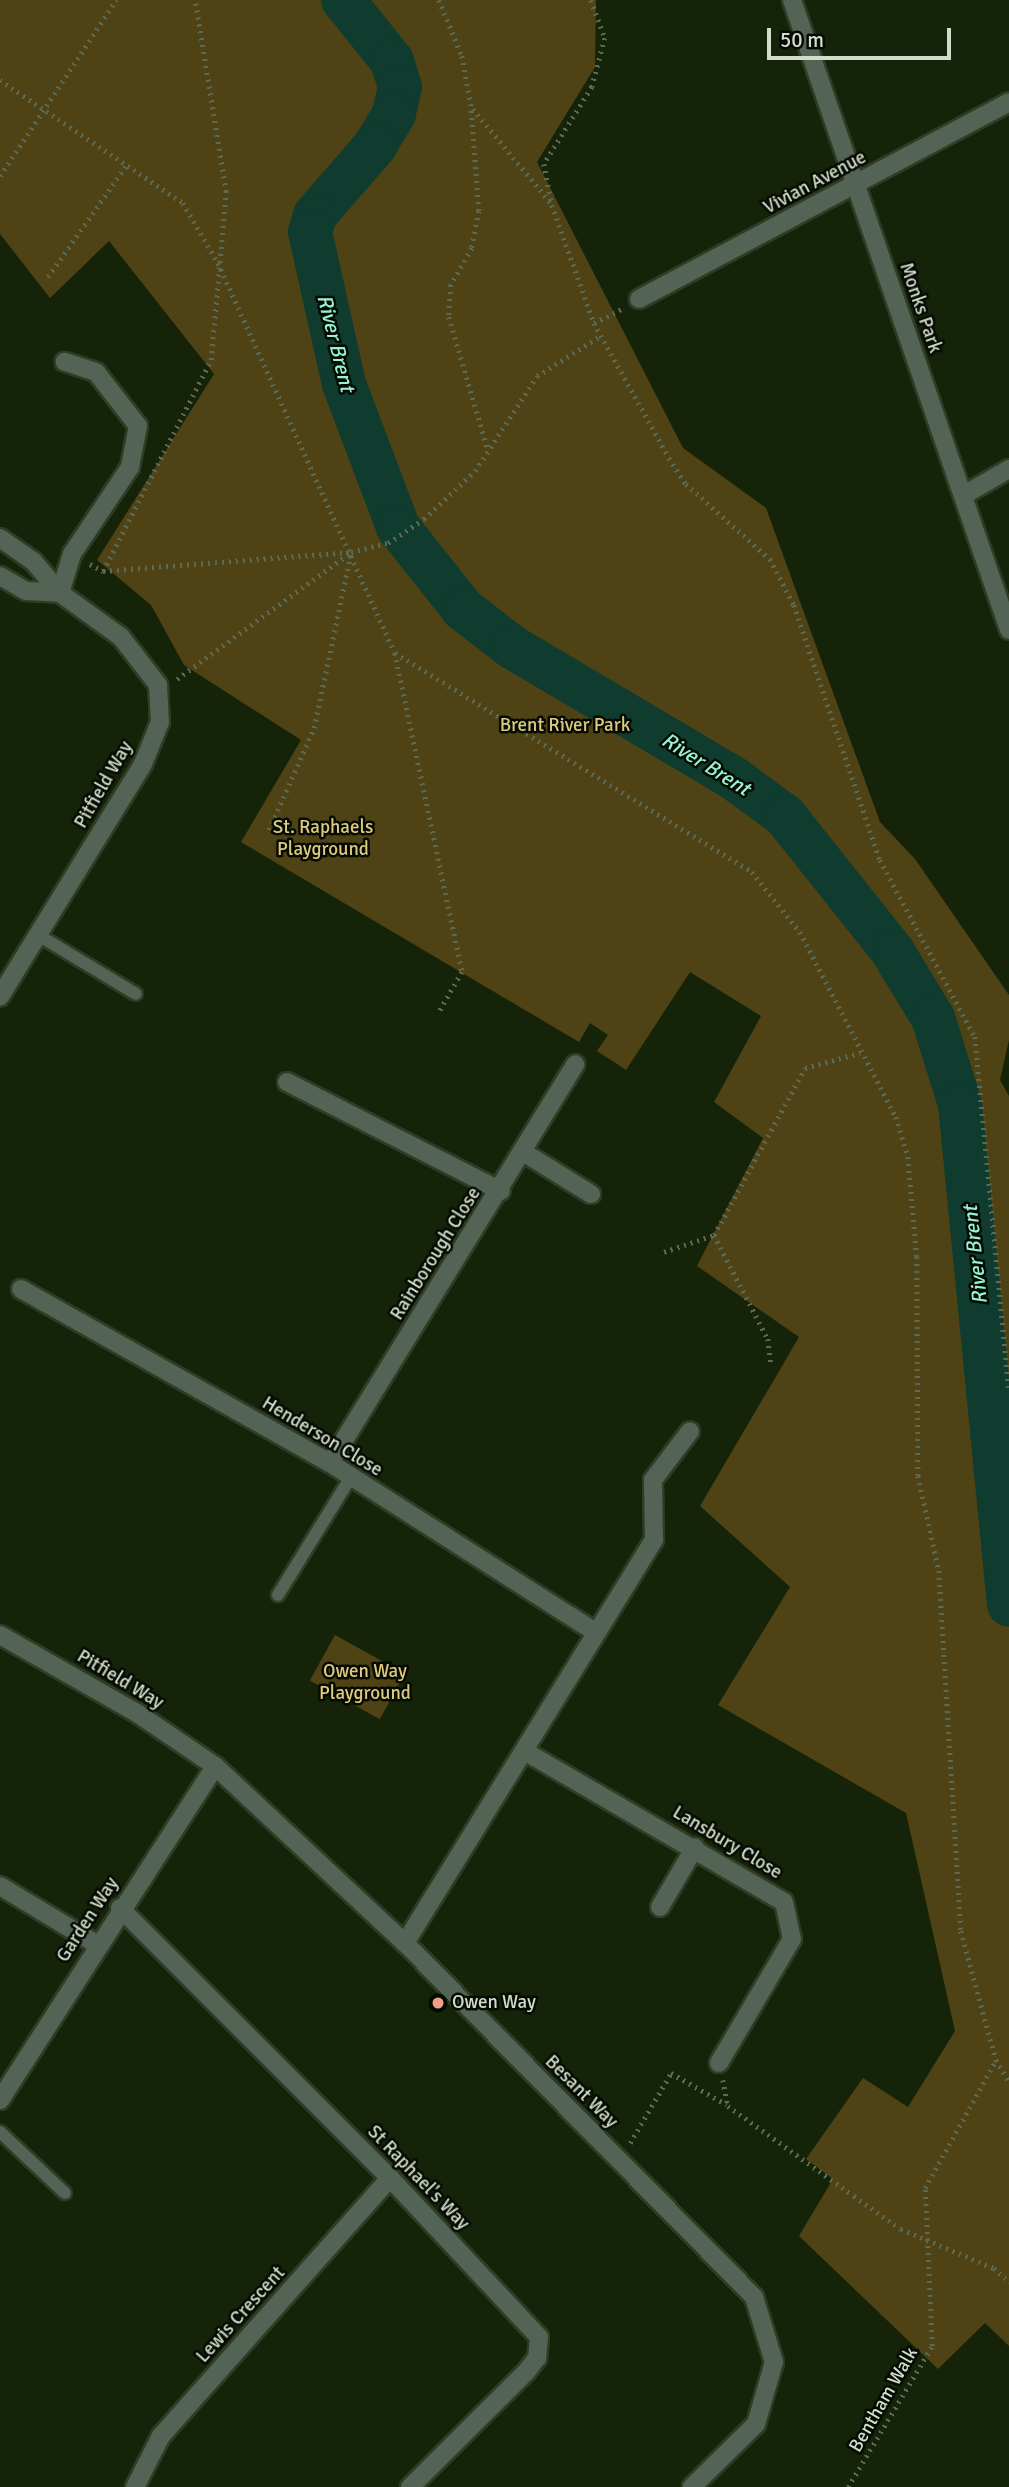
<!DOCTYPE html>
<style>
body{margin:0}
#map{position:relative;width:1009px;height:2487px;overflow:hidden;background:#152309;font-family:Signika,sans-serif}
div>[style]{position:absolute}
.green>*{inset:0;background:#4f4316;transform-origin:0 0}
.river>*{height:44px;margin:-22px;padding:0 22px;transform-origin:22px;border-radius:22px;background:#0f3c2f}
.path>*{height:4.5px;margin-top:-2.25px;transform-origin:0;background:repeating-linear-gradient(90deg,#5d6a53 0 2px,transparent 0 7px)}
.roads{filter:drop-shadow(2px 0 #2f3d24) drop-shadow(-2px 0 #2f3d24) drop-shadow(0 2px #2f3d24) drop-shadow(0 -2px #2f3d24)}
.lane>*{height:12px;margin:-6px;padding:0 6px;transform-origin:6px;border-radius:6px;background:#536457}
.street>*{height:18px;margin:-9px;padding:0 9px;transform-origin:9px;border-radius:9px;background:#536457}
.dots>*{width:19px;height:19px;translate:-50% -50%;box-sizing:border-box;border:4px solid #050a02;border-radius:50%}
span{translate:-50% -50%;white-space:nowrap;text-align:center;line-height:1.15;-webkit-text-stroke:5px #050a02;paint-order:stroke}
.street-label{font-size:19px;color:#d2dccb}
.park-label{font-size:19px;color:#deca7e}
.poi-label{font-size:19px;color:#d2dccb}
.left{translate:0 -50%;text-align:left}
.water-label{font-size:21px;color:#97f2d3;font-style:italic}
.scale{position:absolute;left:767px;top:28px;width:184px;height:32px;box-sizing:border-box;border:4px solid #d2dccb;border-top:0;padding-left:9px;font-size:21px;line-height:24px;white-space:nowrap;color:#d2dccb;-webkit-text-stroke:5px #050a02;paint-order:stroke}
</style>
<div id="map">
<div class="green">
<div style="clip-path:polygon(0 0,596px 0,595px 67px,537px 162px,683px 448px,766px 508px,880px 822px,915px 859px,1009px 995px,1009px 1040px,1000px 1080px,1009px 1096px,1009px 2346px,985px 2323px,938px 2369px,799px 2236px,833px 2179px,806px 2159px,863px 2078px,908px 2107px,955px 2031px,906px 1813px,718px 1705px,790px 1587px,700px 1506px,799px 1337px,697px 1266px,763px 1138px,714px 1102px,761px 1016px,690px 972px,626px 1070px,597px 1051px,608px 1035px,590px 1023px,579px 1042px,241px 842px,301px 740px,184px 665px,151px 605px,97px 560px,214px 374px,109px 241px,50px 298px,0 234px)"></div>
<div style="left:335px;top:1635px;width:80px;height:52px;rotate:29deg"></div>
</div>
<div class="river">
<div style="left:343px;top:0;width:78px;rotate:51.2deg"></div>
<div style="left:392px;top:61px;width:27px;rotate:73deg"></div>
<div style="left:400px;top:87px;width:28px;rotate:103deg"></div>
<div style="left:394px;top:114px;width:37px;rotate:121deg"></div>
<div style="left:375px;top:146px;width:91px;rotate:131deg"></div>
<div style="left:315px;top:215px;width:18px;rotate:106deg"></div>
<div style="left:310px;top:232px;width:156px;rotate:77.4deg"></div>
<div style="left:344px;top:384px;width:153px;rotate:69.3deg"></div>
<div style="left:398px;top:527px;width:105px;rotate:51.6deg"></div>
<div style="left:463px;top:609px;width:62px;rotate:37.8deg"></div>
<div style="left:512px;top:647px;width:256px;rotate:30.6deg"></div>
<div style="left:732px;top:777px;width:66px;rotate:36.3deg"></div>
<div style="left:785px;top:816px;width:174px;rotate:51.5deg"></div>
<div style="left:893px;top:952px;width:77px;rotate:58.8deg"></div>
<div style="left:933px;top:1018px;width:90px;rotate:72.6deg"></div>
<div style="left:960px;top:1104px;width:503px;rotate:84.41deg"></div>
</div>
<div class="path">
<div style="left:439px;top:0;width:61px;rotate:67.7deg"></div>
<div style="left:462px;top:56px;width:49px;rotate:79.4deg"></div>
<div style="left:471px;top:104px;width:107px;rotate:85.7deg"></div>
<div style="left:479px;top:211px;width:38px;rotate:101deg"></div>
<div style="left:472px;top:248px;width:43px;rotate:119.6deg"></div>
<div style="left:451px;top:285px;width:32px;rotate:94deg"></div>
<div style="left:449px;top:317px;width:139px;rotate:73.7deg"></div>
<div style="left:591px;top:0;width:40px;rotate:69.8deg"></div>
<div style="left:605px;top:38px;width:51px;rotate:104.9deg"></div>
<div style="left:592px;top:87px;width:91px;rotate:121.9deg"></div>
<div style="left:544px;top:164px;width:42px;rotate:79deg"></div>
<div style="left:552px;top:205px;width:125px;rotate:70.4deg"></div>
<div style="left:594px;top:323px;width:154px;rotate:60.9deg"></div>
<div style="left:669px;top:458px;width:31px;rotate:57deg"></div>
<div style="left:686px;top:484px;width:113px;rotate:41.8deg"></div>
<div style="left:770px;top:559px;width:52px;rotate:62.4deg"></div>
<div style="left:794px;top:605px;width:269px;rotate:71.4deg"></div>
<div style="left:880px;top:860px;width:201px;rotate:61.8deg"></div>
<div style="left:975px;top:1037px;width:352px;rotate:84.5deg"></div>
<div style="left:0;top:80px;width:220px;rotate:33.9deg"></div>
<div style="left:183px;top:203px;width:69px;rotate:59.7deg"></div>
<div style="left:218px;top:263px;width:428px;rotate:65.6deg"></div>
<div style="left:395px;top:653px;width:326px;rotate:78.1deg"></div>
<div style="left:462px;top:972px;width:48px;rotate:119.7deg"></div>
<div style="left:473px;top:109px;width:124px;rotate:50.3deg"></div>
<div style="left:0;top:176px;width:211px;rotate:-56.6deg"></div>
<div style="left:48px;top:277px;width:138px;rotate:-55deg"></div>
<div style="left:594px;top:323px;width:30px;rotate:-27deg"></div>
<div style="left:90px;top:564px;width:15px;rotate:28deg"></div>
<div style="left:103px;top:571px;width:249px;rotate:-4.4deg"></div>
<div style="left:351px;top:552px;width:38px;rotate:-14deg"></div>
<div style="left:388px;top:543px;width:43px;rotate:-33.7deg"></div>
<div style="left:424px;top:519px;width:70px;rotate:-43.3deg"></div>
<div style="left:475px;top:471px;width:113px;rotate:-56.9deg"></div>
<div style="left:537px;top:376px;width:77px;rotate:-32.2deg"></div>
<div style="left:103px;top:571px;width:237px;rotate:-62.9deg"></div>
<div style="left:211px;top:360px;width:169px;rotate:-84.9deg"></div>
<div style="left:226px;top:192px;width:194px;rotate:-99.2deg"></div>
<div style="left:395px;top:653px;width:419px;rotate:31.5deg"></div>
<div style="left:752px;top:872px;width:77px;rotate:51.3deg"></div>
<div style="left:800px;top:932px;width:208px;rotate:62.6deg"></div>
<div style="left:896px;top:1117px;width:42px;rotate:73.3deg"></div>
<div style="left:908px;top:1157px;width:100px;rotate:84.9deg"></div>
<div style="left:917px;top:1257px;width:219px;rotate:89.7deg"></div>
<div style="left:918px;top:1476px;width:97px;rotate:77.5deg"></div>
<div style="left:939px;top:1571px;width:361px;rotate:86.5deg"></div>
<div style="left:961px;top:1931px;width:134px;rotate:74.8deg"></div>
<div style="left:996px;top:2060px;width:26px;rotate:59deg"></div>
<div style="left:177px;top:679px;width:214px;rotate:-36.1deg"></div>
<div style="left:269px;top:830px;width:111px;rotate:-66.2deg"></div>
<div style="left:314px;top:728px;width:179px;rotate:-78.1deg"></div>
<div style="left:714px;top:1235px;width:117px;rotate:62.6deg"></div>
<div style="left:768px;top:1339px;width:24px;rotate:83deg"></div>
<div style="left:664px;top:1252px;width:53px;rotate:-18.8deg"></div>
<div style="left:714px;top:1235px;width:190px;rotate:-61.4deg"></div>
<div style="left:805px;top:1068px;width:57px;rotate:-15.3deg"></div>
<div style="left:723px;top:2080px;width:26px;rotate:79deg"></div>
<div style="left:728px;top:2106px;width:155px;rotate:35.5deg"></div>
<div style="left:854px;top:2196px;width:57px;rotate:35.1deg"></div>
<div style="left:901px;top:2229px;width:101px;rotate:22.8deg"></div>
<div style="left:994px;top:2268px;width:21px;rotate:43deg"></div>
<div style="left:630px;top:2143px;width:81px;rotate:-59.6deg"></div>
<div style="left:671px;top:2073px;width:64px;rotate:29.7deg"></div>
<div style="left:848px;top:2487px;width:164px;rotate:-59.2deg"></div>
<div style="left:932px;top:2346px;width:158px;rotate:-92.5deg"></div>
<div style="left:925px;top:2188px;width:146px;rotate:-61deg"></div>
</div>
<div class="roads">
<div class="lane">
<div style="left:38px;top:935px;width:114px;rotate:31deg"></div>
<div style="left:278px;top:1595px;width:139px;rotate:-58.3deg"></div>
<div style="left:0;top:2132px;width:89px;rotate:43.2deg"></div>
</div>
<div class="street">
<div style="left:792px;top:0;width:666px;rotate:70.99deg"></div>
<div style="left:639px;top:299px;width:419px;rotate:-28deg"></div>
<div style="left:964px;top:495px;width:52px;rotate:-30deg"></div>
<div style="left:0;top:538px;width:42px;rotate:35.2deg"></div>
<div style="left:34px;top:562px;width:40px;rotate:50deg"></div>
<div style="left:0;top:576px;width:30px;rotate:30deg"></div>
<div style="left:26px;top:591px;width:34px;rotate:3deg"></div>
<div style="left:60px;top:593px;width:75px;rotate:35.8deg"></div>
<div style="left:121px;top:637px;width:61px;rotate:52.4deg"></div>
<div style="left:158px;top:685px;width:37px;rotate:87deg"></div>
<div style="left:160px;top:722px;width:45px;rotate:112deg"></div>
<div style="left:143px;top:764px;width:273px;rotate:121.6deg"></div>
<div style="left:60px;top:593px;width:41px;rotate:-72.9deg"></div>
<div style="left:72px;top:554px;width:105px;rotate:-56.3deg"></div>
<div style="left:130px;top:467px;width:42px;rotate:-79deg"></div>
<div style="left:138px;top:426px;width:68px;rotate:-127.9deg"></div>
<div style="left:96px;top:372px;width:33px;rotate:-162deg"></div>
<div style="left:287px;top:1082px;width:240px;rotate:27deg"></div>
<div style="left:523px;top:1152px;width:80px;rotate:31.7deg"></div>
<div style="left:21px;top:1289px;width:355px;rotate:29.4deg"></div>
<div style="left:330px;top:1463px;width:314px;rotate:32.5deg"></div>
<div style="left:330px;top:1463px;width:468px;rotate:-58.4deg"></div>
<div style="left:0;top:1635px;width:158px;rotate:29.7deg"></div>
<div style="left:137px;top:1713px;width:94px;rotate:34.2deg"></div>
<div style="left:215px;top:1766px;width:260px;rotate:43deg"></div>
<div style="left:405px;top:1943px;width:497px;rotate:45.4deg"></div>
<div style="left:754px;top:2297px;width:68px;rotate:72.9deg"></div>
<div style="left:774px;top:2362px;width:65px;rotate:106.2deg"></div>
<div style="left:756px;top:2424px;width:90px;rotate:135.5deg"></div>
<div style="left:526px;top:1752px;width:298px;rotate:30.2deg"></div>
<div style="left:784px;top:1902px;width:38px;rotate:78deg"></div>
<div style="left:792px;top:1939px;width:144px;rotate:120.5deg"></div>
<div style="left:0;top:1886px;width:112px;rotate:31.1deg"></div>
<div style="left:660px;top:1907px;width:69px;rotate:-59.7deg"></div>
<div style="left:120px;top:1908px;width:382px;rotate:45deg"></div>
<div style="left:390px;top:2178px;width:218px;rotate:46.9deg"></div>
<div style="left:539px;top:2337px;width:21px;rotate:95deg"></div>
<div style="left:537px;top:2358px;width:16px;rotate:128deg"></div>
<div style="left:527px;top:2371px;width:165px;rotate:135.2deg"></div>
<div style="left:405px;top:1943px;width:474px;rotate:-58.3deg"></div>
<div style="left:654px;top:1540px;width:60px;rotate:-91deg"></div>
<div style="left:653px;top:1480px;width:61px;rotate:-52.9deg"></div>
<div style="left:0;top:2100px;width:397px;rotate:-57.2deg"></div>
<div style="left:135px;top:2487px;width:57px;rotate:-63deg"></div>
<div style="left:161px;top:2436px;width:345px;rotate:-48.4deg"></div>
</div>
</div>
<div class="dots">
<div style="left:438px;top:2003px;background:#f39f85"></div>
</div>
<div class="street-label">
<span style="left:815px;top:183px;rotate:-28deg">Vivian Avenue</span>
<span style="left:920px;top:308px;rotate:71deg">Monks Park</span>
<span style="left:104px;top:785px;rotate:-60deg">Pitfield Way</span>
<span style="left:436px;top:1254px;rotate:-58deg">Rainborough Close</span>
<span style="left:322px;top:1437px;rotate:31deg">Henderson Close</span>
<span style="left:120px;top:1680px;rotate:31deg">Pitfield Way</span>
<span style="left:727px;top:1843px;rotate:31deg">Lansbury Close</span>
<span style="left:88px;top:1920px;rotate:-57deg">Garden Way</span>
<span style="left:581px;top:2092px;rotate:45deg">Besant Way</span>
<span style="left:418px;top:2178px;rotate:46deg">St Raphael's Way</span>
<span style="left:241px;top:2315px;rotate:-48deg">Lewis Crescent</span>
<span style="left:884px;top:2400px;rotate:-60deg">Bentham Walk</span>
</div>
<div class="park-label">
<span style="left:565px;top:726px">Brent River Park</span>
<span style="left:323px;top:839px">St. Raphaels<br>Playground</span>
<span style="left:365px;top:1683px">Owen Way<br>Playground</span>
</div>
<div class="poi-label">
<span class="left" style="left:452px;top:2003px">Owen Way</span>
</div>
<div class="water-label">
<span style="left:336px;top:343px;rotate:76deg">River Brent</span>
<span style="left:706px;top:764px;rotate:32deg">River Brent</span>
<span style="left:975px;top:1255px;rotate:-96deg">River Brent</span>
</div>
<div class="scale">50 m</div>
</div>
